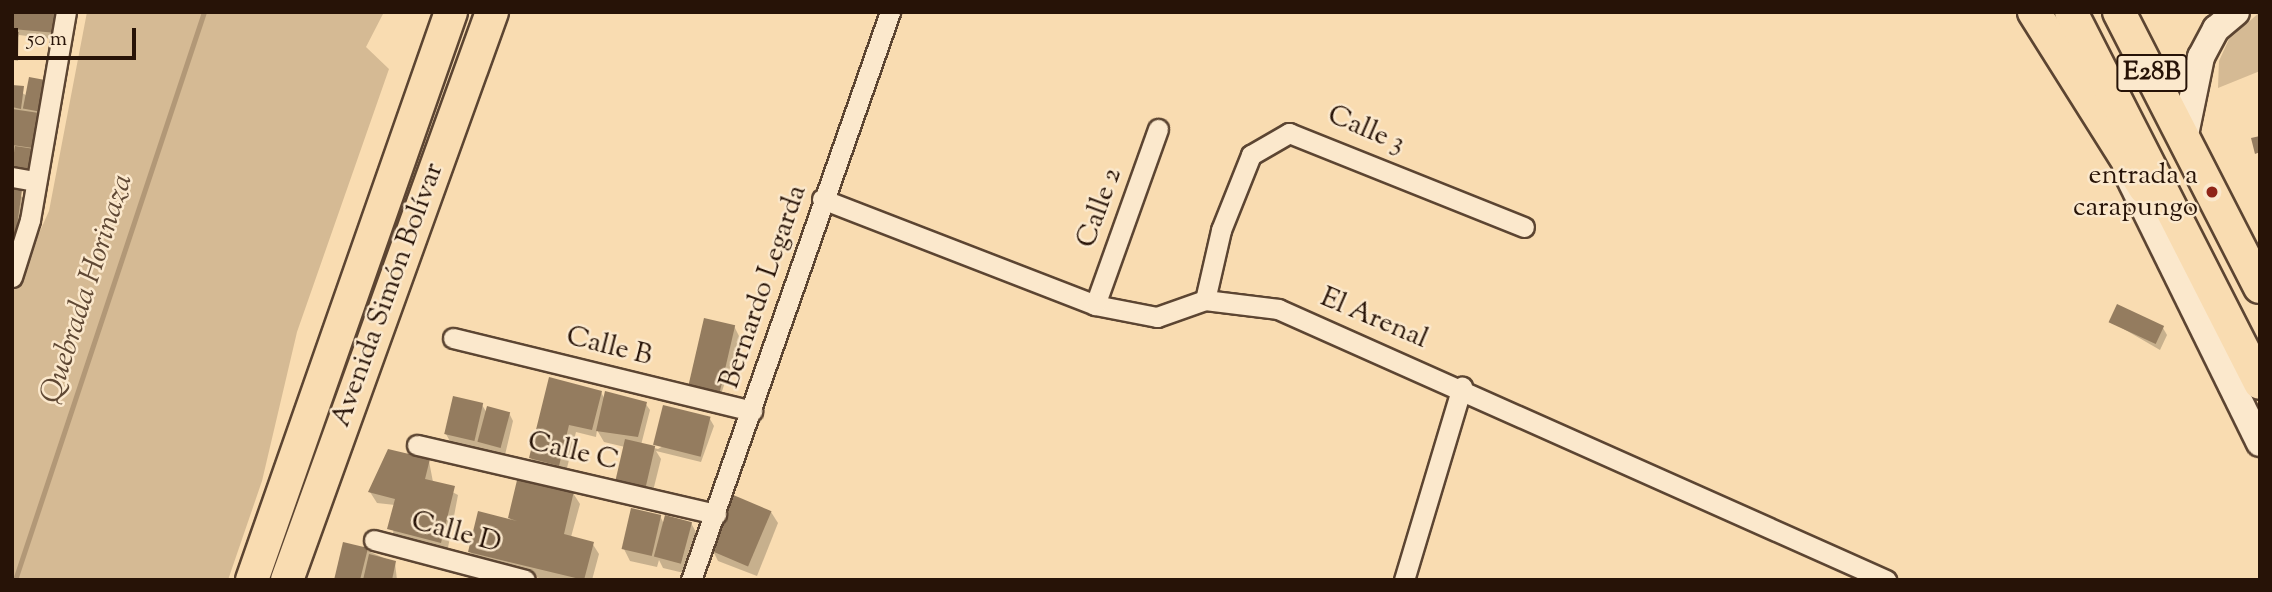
<!DOCTYPE html>
<meta charset="utf-8">
<style>
body{margin:0}
#map{position:relative;width:2272px;height:592px;overflow:hidden;background:#f9dcb1;font-family:"Sorts Mill Goudy",serif}
div>[style]{position:absolute}
.green>*{inset:0;background:#d5ba94}
.shadow>*{inset:0;background:#0003}
.stream>*{height:5px;margin:-2.5px;padding:0 2.5px;transform-origin:2.5px;border-radius:2.5px;background:#b29877}
.building>*{inset:0;background:#947c5f;transform-origin:0 0}
.roads{filter:drop-shadow(2px 0 #5c4532) drop-shadow(-2px 0 #5c4532) drop-shadow(0 2px #5c4532) drop-shadow(0 -2px #5c4532)}
.minor>*{height:19px;margin:-9.5px;padding:0 9.5px;transform-origin:9.5px;border-radius:9.5px;background:#fbe8cc}
.secondary>*{height:26px;margin:-13px;padding:0 13px;transform-origin:13px;border-radius:13px;background:#fbe8cc}
.trunk>*{height:32px;margin:-16px;padding:0 16px;transform-origin:16px;border-radius:16px;background:#f9dcb1}
.dots>*{width:19px;height:19px;translate:-50% -50%;box-sizing:border-box;border:4px solid #fbe8cc;border-radius:50%}
span{translate:-50% -50%;white-space:nowrap;text-align:center;line-height:1.15;-webkit-text-stroke:5px #fbe8cc;paint-order:stroke}
.shield-label span{padding:2px 5px;background:#fbe8cc;border:2px solid;border-radius:5px;-webkit-text-stroke-width:0}
.shield-label{font-size:26px;color:#271307;font-weight:700}
.street-label{font-size:28px;color:#271307}
.poi-label{font-size:28px;color:#271307}
.right{translate:-100% -50%;text-align:right}
.water-label{font-size:30px;color:#5f4834;font-style:italic}
.frame{position:absolute;inset:0;border:14px solid #271307;pointer-events:none}
.scale{position:absolute;left:14px;top:28px;width:122px;height:32px;box-sizing:border-box;border:4px solid #271307;border-top:0;padding-left:9px;font-size:21px;line-height:24px;white-space:nowrap;color:#271307;-webkit-text-stroke:5px #fbe8cc;paint-order:stroke}
</style>
<div id="map">
<div class="green">
<div style="clip-path:polygon(87px 12px,384px 12px,366px 47px,389px 69px,297px 332px,262px 481px,228px 580px,12px 580px,12px 293px,49px 211px)"></div>
<div style="clip-path:polygon(2260px 12px,2260px 71px,2218px 88px,2219px 61px,2229px 39px)"></div>
</div>
<div class="shadow">
<div style="clip-path:polygon(12px 12px,67px 12px,61px 40px,19px 35px,18px 61px,12px 60px)"></div>
<div style="clip-path:polygon(42px 82px,37px 155px,12px 151px,12px 86px,27px 96px)"></div>
<div style="clip-path:polygon(12px 190px,25px 199px,12px 265px)"></div>
<div style="clip-path:polygon(2110px 321px,2163px 328px,2167px 335px,2160px 350px)"></div>
<div style="clip-path:polygon(734px 326px,740px 338px,717px 406px,690px 396px)"></div>
<div style="clip-path:polygon(601px 392px,605px 400px,645px 403px,650px 410px,641px 445px,658px 449px,710px 419px,714px 426px,701px 462px,656px 451px,661px 459px,651px 499px,625px 447px,604px 442px,597px 430px,596px 437px,576px 432px,565px 476px,538px 469px,531px 458px)"></div>
<div style="clip-path:polygon(482px 405px,487px 413px,509px 413px,513px 421px,505px 455px,452px 445px,446px 434px)"></div>
<div style="clip-path:polygon(429px 461px,433px 482px,458px 495px,447px 553px,393px 536px,395px 505px,377px 503px,370px 492px)"></div>
<div style="clip-path:polygon(573px 493px,580px 504px,571px 537px,592px 543px,599px 554px,592px 580px,541px 580px,529px 570px,476px 563px,470px 551px,512px 522px,510px 518px)"></div>
<div style="clip-path:polygon(771px 512px,778px 523px,757px 576px,718px 561px,712px 549px)"></div>
<div style="clip-path:polygon(660px 516px,664px 524px,691px 523px,697px 534px,688px 574px,663px 568px,659px 560px,657px 567px,630px 561px,624px 549px)"></div>
<div style="clip-path:polygon(366px 550px,395px 563px,397px 580px,336px 580px)"></div>
</div>
<div class="stream">
<div style="left:15px;top:580px;width:599px;rotate:-71.6deg"></div>
</div>
<div class="building">
<div style="clip-path:polygon(12px 12px,60px 12px,57px 33px,12px 29px)"></div>
<div style="clip-path:polygon(12px 31px,19px 32px,14px 58px,12px 58px)"></div>
<div style="left:29px;top:77px;width:15px;height:32px;rotate:11deg"></div>
<div style="clip-path:polygon(12px 85px,24px 86px,21px 109px,12px 107px)"></div>
<div style="clip-path:polygon(12px 109px,39px 113px,33px 148px,12px 145px)"></div>
<div style="clip-path:polygon(2260px 136px,2260px 152px,2255px 154px,2251px 138px)"></div>
<div style="left:15px;top:146px;width:18px;height:26px;rotate:9deg"></div>
<div style="clip-path:polygon(12px 189px,22px 190px,16px 233px,12px 232px)"></div>
<div style="left:2117px;top:304px;width:52px;height:20px;rotate:25deg"></div>
<div style="left:704px;top:318px;width:32px;height:71px;rotate:13deg"></div>
<div style="clip-path:polygon(549px 377px,602px 391px,592px 430px,569px 425px,559px 466px,529px 458px)"></div>
<div style="clip-path:polygon(605px 391px,647px 402px,638px 437px,596px 431px)"></div>
<div style="left:453px;top:396px;width:31px;height:39px;rotate:13deg"></div>
<div style="left:663px;top:405px;width:49px;height:41px;rotate:14deg"></div>
<div style="left:487px;top:406px;width:24px;height:37px;rotate:15deg"></div>
<div style="left:625px;top:439px;width:31px;height:43px;rotate:13deg"></div>
<div style="clip-path:polygon(388px 449px,430px 459px,425px 479px,455px 486px,441px 543px,387px 529px,395px 499px,368px 492px)"></div>
<div style="clip-path:polygon(518px 476px,574px 491px,564px 534px,594px 542px,584px 580px,468px 552px,478px 511px,517px 521px,508px 518px)"></div>
<div style="left:731px;top:494px;width:44px;height:60px;rotate:23deg"></div>
<div style="left:631px;top:508px;width:31px;height:42px;rotate:13deg"></div>
<div style="left:665px;top:515px;width:28px;height:43px;rotate:15deg"></div>
<div style="clip-path:polygon(343px 542px,368px 548px,360px 580px,334px 580px)"></div>
<div style="clip-path:polygon(369px 554px,396px 561px,392px 580px,363px 580px)"></div>
</div>
<div class="roads">
<div class="minor">
<div style="left:12px;top:177px;width:23px;rotate:10deg"></div>
<div style="left:822px;top:199px;width:293px;rotate:21.2deg"></div>
<div style="left:1095px;top:305px;width:63px;rotate:11deg"></div>
<div style="left:1157px;top:317px;width:51px;rotate:-19.5deg"></div>
<div style="left:1205px;top:300px;width:74px;rotate:7deg"></div>
<div style="left:1278px;top:309px;width:666px;rotate:24.02deg"></div>
<div style="left:12px;top:277px;width:60px;rotate:-72.5deg"></div>
<div style="left:30px;top:220px;width:211px;rotate:-80.2deg"></div>
<div style="left:1205px;top:300px;width:72px;rotate:-77.1deg"></div>
<div style="left:1221px;top:230px;width:81px;rotate:-68.2deg"></div>
<div style="left:1251px;top:155px;width:44px;rotate:-30.1deg"></div>
<div style="left:1289px;top:133px;width:253px;rotate:21.8deg"></div>
<div style="left:1095px;top:305px;width:187px;rotate:-70.3deg"></div>
<div style="left:453px;top:338px;width:308px;rotate:13.7deg"></div>
<div style="left:417px;top:445px;width:307px;rotate:13deg"></div>
<div style="left:374px;top:540px;width:156px;rotate:14.8deg"></div>
<div style="left:691px;top:580px;width:602px;rotate:-70.69deg"></div>
<div style="left:1404px;top:580px;width:202px;rotate:-73.3deg"></div>
</div>
<div class="secondary">
<div style="left:2185px;top:135px;width:80px;rotate:-78.4deg"></div>
<div style="left:2201px;top:57px;width:32px;rotate:-62deg"></div>
<div style="left:2216px;top:29px;width:26px;rotate:-40deg"></div>
<div style="left:2126px;top:171px;width:303px;rotate:63.8deg"></div>
</div>
<div class="trunk">
<div style="left:2034px;top:12px;width:208px;rotate:57.8deg"></div>
<div style="left:2071px;top:12px;width:416px;rotate:63deg"></div>
<div style="left:2119px;top:12px;width:309px;rotate:62.9deg"></div>
<div style="left:252px;top:580px;width:602px;rotate:-70.69deg"></div>
<div style="left:287px;top:580px;width:604px;rotate:-70.15deg"></div>
</div>
</div>
<div class="dots">
<div style="left:2212px;top:192px;background:#8f2418"></div>
</div>
<div class="shield-label">
<span style="left:2152px;top:73px">E28B</span>
</div>
<div class="street-label">
<span style="left:1366px;top:130px;rotate:23deg">Calle 3</span>
<span style="left:1100px;top:208px;rotate:-70deg">Calle 2</span>
<span style="left:764px;top:287px;rotate:-71deg">Bernardo Legarda</span>
<span style="left:388px;top:295px;rotate:-70deg">Avenida Simón Bolívar</span>
<span style="left:1374px;top:319px;rotate:23deg">El Arenal</span>
<span style="left:609px;top:347px;rotate:14deg">Calle B</span>
<span style="left:573px;top:452px;rotate:13deg">Calle C</span>
<span style="left:456px;top:533px;rotate:15deg">Calle D</span>
</div>
<div class="poi-label">
<span class="right" style="left:2198px;top:192px">entrada a<br>carapungo</span>
</div>
<div class="water-label">
<span style="left:88px;top:289px;rotate:-72deg">Quebrada Horinaza</span>
</div>
<div class="frame"></div>
<div class="scale">50 m</div>
</div>
